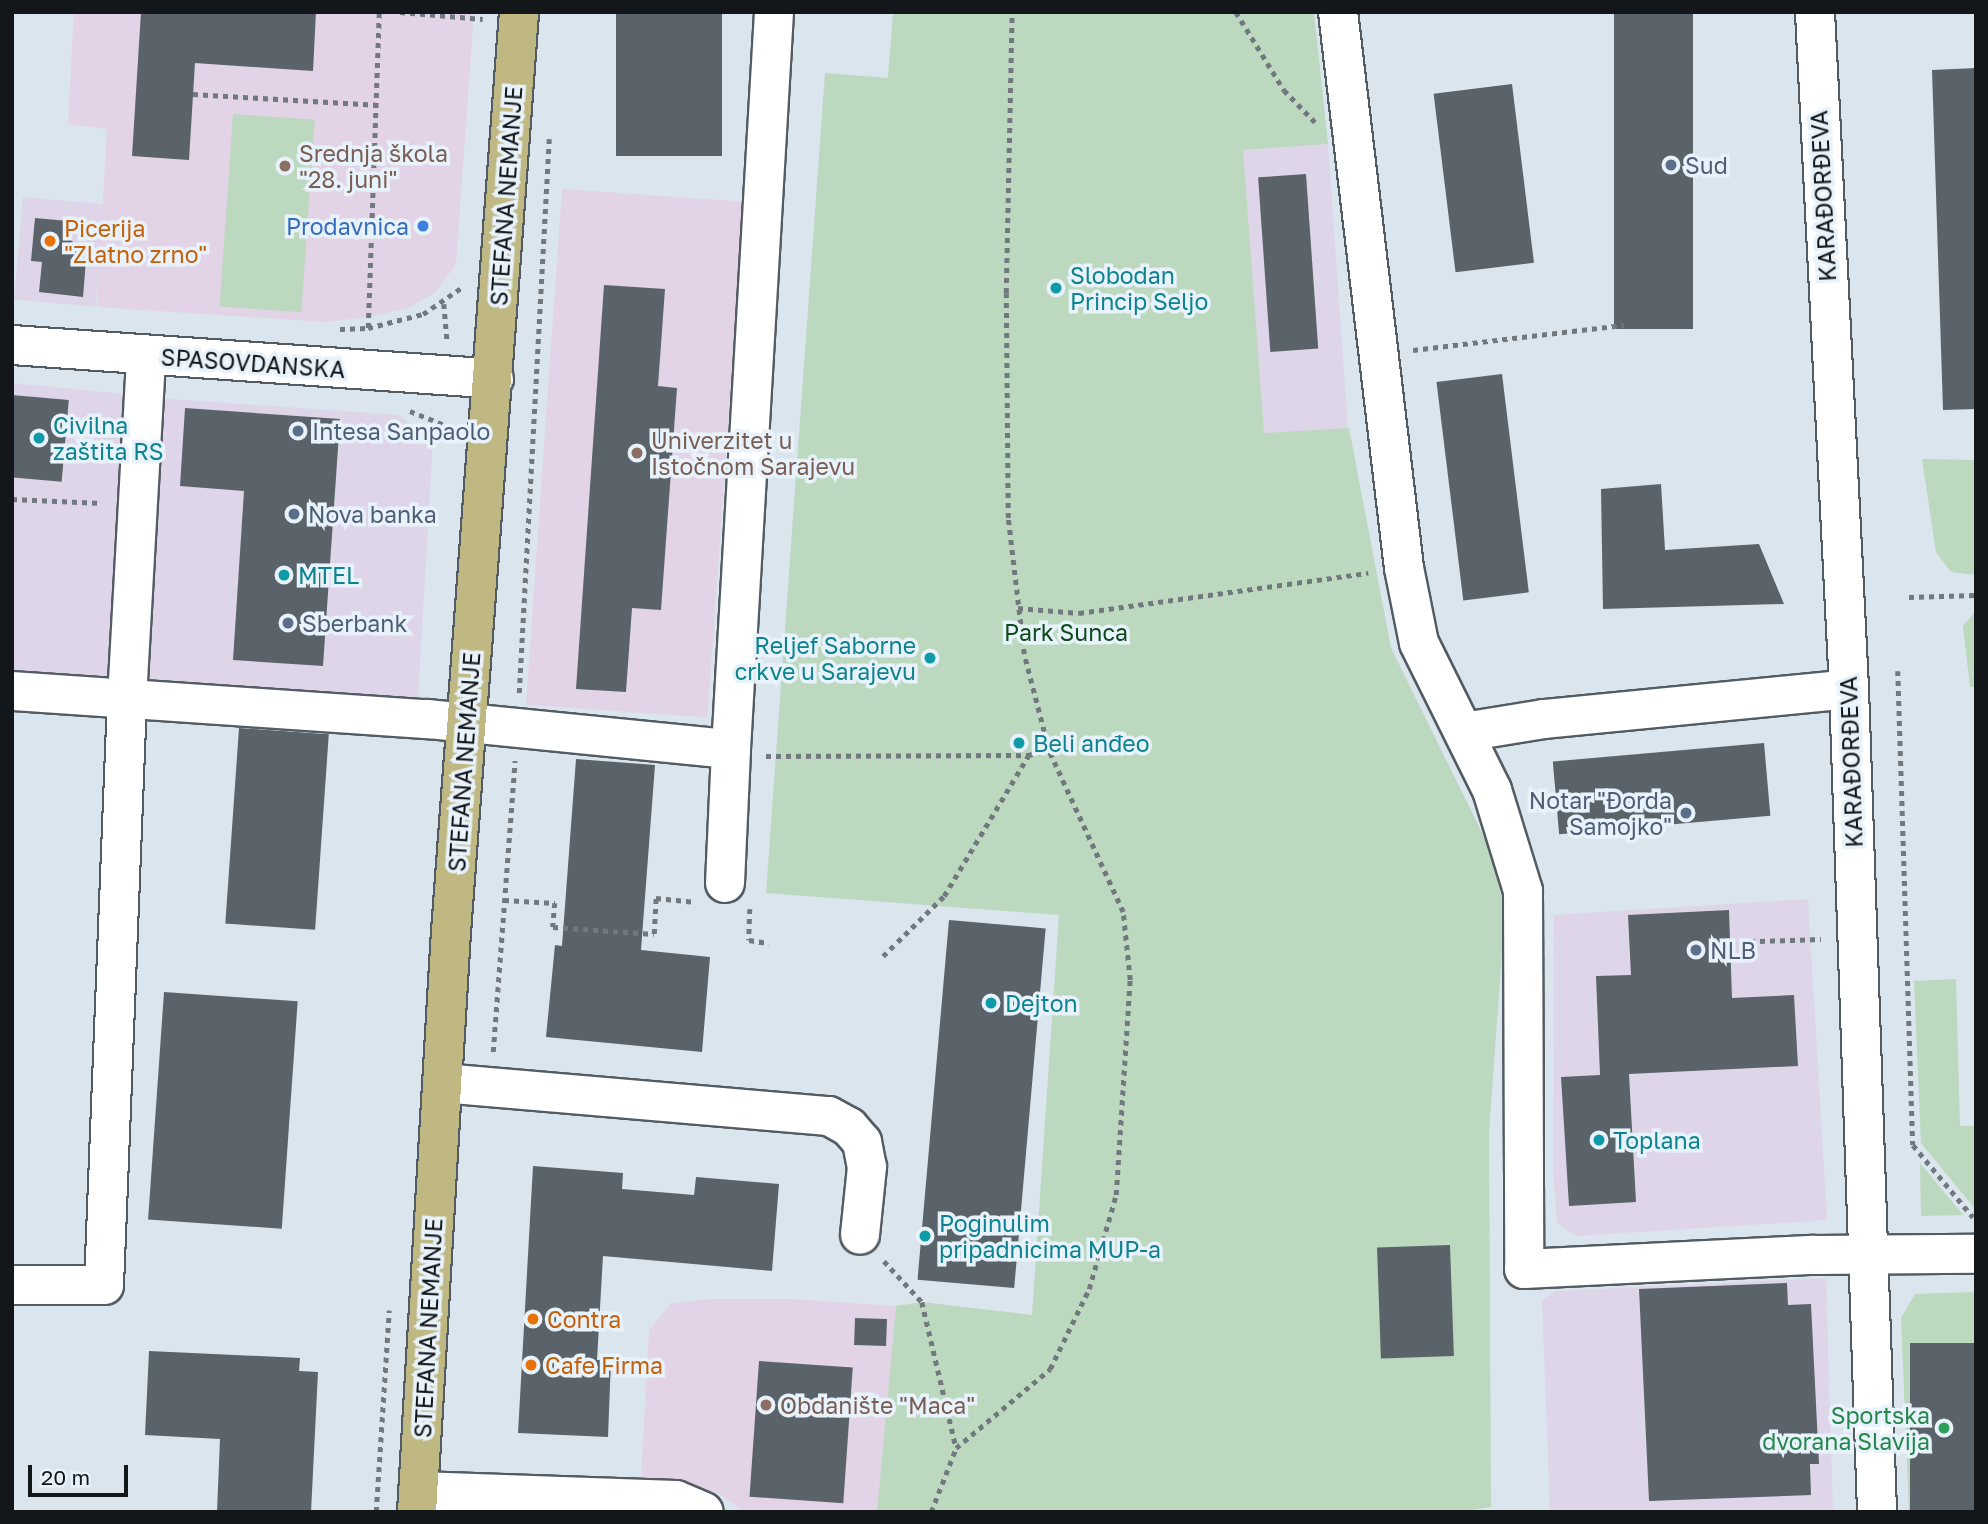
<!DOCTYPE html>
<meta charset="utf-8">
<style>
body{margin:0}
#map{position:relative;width:1988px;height:1524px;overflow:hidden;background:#dae5ee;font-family:"Golos Text",sans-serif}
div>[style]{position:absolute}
.commercial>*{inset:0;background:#dfd5e9;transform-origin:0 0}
.education>*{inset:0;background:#e3d3e6;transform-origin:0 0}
.green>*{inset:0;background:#bcd8be;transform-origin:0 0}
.building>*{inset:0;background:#5a636a;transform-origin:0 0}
.path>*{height:4.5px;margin-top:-2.25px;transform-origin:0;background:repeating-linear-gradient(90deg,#71787e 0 5px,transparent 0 10px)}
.roads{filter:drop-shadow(2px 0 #535c63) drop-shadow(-2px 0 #535c63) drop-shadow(0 2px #535c63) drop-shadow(0 -2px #535c63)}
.minor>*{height:38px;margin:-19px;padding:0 19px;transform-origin:19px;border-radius:19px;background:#fff}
.major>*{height:38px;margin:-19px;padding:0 19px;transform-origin:19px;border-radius:19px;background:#c0b883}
.dots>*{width:19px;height:19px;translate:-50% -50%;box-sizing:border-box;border:4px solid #e8f2fb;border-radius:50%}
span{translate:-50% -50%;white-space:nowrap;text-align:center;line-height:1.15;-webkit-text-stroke:7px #e8f2fb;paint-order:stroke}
.education-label{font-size:23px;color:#785e54}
.left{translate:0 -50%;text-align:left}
.service-label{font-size:23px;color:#4e5e75}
.right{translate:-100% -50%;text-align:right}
.street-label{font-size:23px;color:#13171a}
.shop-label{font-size:23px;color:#366cbe}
.food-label{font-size:23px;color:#c56008}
.culture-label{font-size:23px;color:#0d838f}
.park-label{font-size:23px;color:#0d4a1a}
.leisure-label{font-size:23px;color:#27864d}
.frame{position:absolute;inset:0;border:14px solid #13171a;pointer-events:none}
.scale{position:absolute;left:28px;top:1465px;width:100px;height:32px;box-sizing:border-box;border:4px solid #13171a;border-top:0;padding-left:9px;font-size:21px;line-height:24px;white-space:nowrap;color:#13171a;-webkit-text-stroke:5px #e8f2fb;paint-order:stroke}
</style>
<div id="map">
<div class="commercial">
<div style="left:1328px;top:144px;width:285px;height:86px;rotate:86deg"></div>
<div style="left:23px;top:197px;width:82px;height:103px;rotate:5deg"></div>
<div style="clip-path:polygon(12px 383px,134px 395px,118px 686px,12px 674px)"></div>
<div style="clip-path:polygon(156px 398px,399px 415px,433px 440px,418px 698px,146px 684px)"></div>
<div style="clip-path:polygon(1808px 899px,1827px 1220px,1580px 1236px,1570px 1233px,1557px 1222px,1553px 1174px,1554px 915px)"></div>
<div style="clip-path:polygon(1826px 1278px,1833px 1511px,1550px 1511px,1542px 1300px,1556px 1291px)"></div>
</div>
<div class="education">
<div style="clip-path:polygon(74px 12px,474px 12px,456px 264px,436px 292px,408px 308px,369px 317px,326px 322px,97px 307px,107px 129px,68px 124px)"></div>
<div style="left:562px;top:189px;width:182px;height:517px;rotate:4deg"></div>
<div style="clip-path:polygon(712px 1299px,792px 1299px,896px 1306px,877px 1512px,744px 1512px,717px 1492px,641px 1479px,649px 1331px,671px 1303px)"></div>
</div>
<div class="green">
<div style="clip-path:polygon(893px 12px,1314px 12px,1328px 144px,1243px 150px,1264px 433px,1349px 428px,1391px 648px,1487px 843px,1505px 909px,1489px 1133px,1491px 1507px,1459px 1512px,877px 1512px,896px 1306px,922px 1302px,1032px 1315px,1059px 915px,766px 893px,825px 73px,888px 78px)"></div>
<div style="left:233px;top:114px;width:82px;height:193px;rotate:4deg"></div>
<div style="clip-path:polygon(1922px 459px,1976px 460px,1976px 575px,1951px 572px,1936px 552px)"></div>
<div style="clip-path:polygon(1976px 611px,1976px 687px,1970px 687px,1963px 626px)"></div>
<div style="clip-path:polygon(1956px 979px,1960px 1126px,1976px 1126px,1976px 1210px,1921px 1143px,1914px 981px)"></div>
<div style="clip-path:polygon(1920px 1163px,1963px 1215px,1921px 1216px)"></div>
<div style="clip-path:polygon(1976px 1292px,1976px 1512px,1909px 1512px,1901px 1318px,1915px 1294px)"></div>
</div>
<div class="building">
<div style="clip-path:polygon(141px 12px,316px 12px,313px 71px,195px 63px,189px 160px,132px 156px)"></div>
<div style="left:616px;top:12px;width:106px;height:144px"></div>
<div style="left:1614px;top:12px;width:79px;height:317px"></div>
<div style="clip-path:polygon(1976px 68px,1976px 409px,1943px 410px,1932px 70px)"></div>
<div style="left:1512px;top:84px;width:180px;height:79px;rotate:83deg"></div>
<div style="left:1306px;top:174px;width:175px;height:48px;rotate:86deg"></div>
<div style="clip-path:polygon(35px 218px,68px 221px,67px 234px,86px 260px,83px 297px,39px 292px,42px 262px,31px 261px)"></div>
<div style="clip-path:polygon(604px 285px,665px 289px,658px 386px,677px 388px,661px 610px,632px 608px,626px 692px,576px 689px)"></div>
<div style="left:1502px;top:374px;width:220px;height:66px;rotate:83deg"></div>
<div style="left:12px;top:395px;width:57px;height:82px;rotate:5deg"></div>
<div style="clip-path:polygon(185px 408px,340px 419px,323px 666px,233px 660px,244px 491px,180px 486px)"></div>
<div style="clip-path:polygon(1661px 484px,1665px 550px,1759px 544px,1784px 604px,1603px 609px,1601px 489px)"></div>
<div style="left:239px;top:728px;width:90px;height:196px;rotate:4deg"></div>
<div style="left:1764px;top:743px;width:73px;height:212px;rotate:85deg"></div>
<div style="clip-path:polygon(576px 759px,655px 765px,641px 950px,710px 957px,702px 1052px,546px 1037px,555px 945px,562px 946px)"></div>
<div style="clip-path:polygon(1729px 910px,1732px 998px,1794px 995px,1798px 1066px,1629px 1074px,1636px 1202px,1569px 1206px,1561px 1077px,1600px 1075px,1596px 976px,1631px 975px,1628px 915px)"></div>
<div style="left:949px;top:920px;width:97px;height:361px;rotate:5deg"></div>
<div style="left:164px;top:992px;width:134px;height:228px;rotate:4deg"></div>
<div style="clip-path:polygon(533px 1166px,623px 1173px,622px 1189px,694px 1195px,696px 1177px,779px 1184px,772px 1271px,603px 1256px,597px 1360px,611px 1360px,608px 1437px,518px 1433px)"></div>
<div style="left:1450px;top:1245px;width:111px;height:73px;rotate:88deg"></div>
<div style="clip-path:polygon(1787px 1283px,1788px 1305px,1811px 1304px,1819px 1464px,1810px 1464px,1811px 1495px,1649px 1501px,1639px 1289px)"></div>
<div style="left:855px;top:1318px;width:32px;height:27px;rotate:2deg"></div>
<div style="left:1976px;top:1343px;width:169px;height:66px;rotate:90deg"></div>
<div style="clip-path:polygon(149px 1351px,300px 1358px,299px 1371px,318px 1372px,311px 1512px,217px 1512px,220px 1439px,145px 1435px)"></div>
<div style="left:759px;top:1361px;width:94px;height:136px;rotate:4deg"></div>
</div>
<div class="path">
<div style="left:400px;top:12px;width:83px;rotate:4.8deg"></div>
<div style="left:1236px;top:12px;width:92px;rotate:58.4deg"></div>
<div style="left:1284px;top:90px;width:45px;rotate:45.9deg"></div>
<div style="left:193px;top:94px;width:183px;rotate:3.4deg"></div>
<div style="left:444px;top:304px;width:37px;rotate:85deg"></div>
<div style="left:368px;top:328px;width:316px;rotate:-88deg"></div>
<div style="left:340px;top:329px;width:28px;rotate:-2deg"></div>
<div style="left:368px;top:328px;width:57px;rotate:-14.3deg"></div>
<div style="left:423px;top:314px;width:46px;rotate:-34.4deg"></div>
<div style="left:1413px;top:350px;width:212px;rotate:-6.8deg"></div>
<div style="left:410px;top:411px;width:43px;rotate:21.8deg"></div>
<div style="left:12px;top:499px;width:90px;rotate:2.5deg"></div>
<div style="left:1909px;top:597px;width:67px;rotate:-1.7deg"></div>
<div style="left:1018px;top:608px;width:61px;rotate:4.7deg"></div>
<div style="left:1079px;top:613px;width:292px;rotate:-7.9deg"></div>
<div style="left:1898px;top:671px;width:474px;rotate:88.2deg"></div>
<div style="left:1913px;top:1145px;width:94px;rotate:50.2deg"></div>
<div style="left:519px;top:693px;width:555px;rotate:-86.9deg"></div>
<div style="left:766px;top:756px;width:262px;rotate:-0.2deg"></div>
<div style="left:1028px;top:755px;width:21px;rotate:-11deg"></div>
<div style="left:504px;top:900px;width:51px;rotate:3.4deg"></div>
<div style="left:555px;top:903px;width:24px;rotate:95deg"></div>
<div style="left:553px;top:927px;width:101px;rotate:4deg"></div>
<div style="left:654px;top:934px;width:36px;rotate:-87deg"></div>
<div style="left:656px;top:898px;width:40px;rotate:5.7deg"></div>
<div style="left:750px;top:909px;width:31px;rotate:92deg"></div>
<div style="left:749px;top:940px;width:20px;rotate:9deg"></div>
<div style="left:1730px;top:942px;width:91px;rotate:-1.9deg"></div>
<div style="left:883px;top:956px;width:86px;rotate:-44.5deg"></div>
<div style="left:944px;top:896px;width:163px;rotate:-59deg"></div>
<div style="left:493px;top:1052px;width:292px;rotate:-85.7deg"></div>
<div style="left:884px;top:1261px;width:56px;rotate:47.2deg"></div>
<div style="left:922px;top:1302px;width:149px;rotate:76.8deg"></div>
<div style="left:376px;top:1512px;width:202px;rotate:-86.3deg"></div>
<div style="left:931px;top:1512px;width:69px;rotate:-68.7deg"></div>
<div style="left:956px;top:1448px;width:123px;rotate:-40deg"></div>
<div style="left:1050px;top:1369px;width:89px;rotate:-64deg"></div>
<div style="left:1089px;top:1289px;width:98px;rotate:-74deg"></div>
<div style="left:1116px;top:1195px;width:215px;rotate:-86.3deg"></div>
<div style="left:1130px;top:980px;width:68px;rotate:-95.9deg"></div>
<div style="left:1123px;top:912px;width:177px;rotate:-114.7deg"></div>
<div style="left:1049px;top:751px;width:100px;rotate:-104.5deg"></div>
<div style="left:1024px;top:654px;width:137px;rotate:-96.7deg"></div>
<div style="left:1008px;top:518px;width:225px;rotate:-90.5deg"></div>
<div style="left:1006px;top:293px;width:281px;rotate:-88.8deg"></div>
</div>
<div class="roads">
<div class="minor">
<div style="left:1338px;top:12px;width:560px;rotate:83.23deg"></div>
<div style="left:1404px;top:568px;width:76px;rotate:78.7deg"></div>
<div style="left:1419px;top:643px;width:164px;rotate:63.6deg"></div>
<div style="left:1492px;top:790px;width:106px;rotate:72.9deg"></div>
<div style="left:1523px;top:891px;width:378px;rotate:89.8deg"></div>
<div style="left:1524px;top:1269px;width:290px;rotate:-2.8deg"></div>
<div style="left:1814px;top:1255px;width:162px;rotate:-0.4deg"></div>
<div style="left:1815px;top:12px;width:678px;rotate:87.12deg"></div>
<div style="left:1849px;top:689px;width:823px;rotate:88.05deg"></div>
<div style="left:12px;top:345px;width:483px;rotate:4deg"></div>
<div style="left:12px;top:691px;width:417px;rotate:3.9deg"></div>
<div style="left:428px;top:719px;width:304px;rotate:5.7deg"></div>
<div style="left:731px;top:749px;width:738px;rotate:-86.66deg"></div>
<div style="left:1464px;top:732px;width:81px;rotate:-9.2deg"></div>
<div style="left:1544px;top:719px;width:306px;rotate:-5.6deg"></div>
<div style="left:725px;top:883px;width:134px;rotate:-87.4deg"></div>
<div style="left:442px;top:1083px;width:388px;rotate:4.9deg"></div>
<div style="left:829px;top:1116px;width:23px;rotate:29deg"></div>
<div style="left:849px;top:1127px;width:20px;rotate:49deg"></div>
<div style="left:862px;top:1142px;width:25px;rotate:79deg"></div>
<div style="left:867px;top:1167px;width:68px;rotate:95.9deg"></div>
<div style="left:12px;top:1285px;width:92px"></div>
<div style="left:104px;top:1285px;width:586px;rotate:-87.75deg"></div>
<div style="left:127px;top:699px;width:344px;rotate:-86.8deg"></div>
<div style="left:418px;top:1491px;width:258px;rotate:2deg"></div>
<div style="left:676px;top:1500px;width:30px;rotate:23deg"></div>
</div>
<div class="major">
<div style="left:417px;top:1512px;width:581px;rotate:-86.65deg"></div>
<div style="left:451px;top:932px;width:923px;rotate:-85.77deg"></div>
</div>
</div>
<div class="dots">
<div style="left:1671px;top:165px;background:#5c6f8a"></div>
<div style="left:285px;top:166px;background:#8d6e63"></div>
<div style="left:423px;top:226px;background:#3f7fe0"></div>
<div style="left:50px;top:241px;background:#e8710a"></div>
<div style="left:1056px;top:288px;background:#0f9aa8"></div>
<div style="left:298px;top:431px;background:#5c6f8a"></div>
<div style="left:39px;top:438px;background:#0f9aa8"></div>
<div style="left:637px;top:453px;background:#8d6e63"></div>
<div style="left:294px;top:514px;background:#5c6f8a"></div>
<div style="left:284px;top:575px;background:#0f9aa8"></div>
<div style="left:288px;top:623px;background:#5c6f8a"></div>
<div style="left:930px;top:658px;background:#0f9aa8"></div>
<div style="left:1019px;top:743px;background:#0f9aa8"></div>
<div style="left:1686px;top:813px;background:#5c6f8a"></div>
<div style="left:1696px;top:950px;background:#5c6f8a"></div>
<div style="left:991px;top:1003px;background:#0f9aa8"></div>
<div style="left:1599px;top:1140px;background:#0f9aa8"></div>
<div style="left:925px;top:1236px;background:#0f9aa8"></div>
<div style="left:533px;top:1319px;background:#e8710a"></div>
<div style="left:531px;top:1365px;background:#e8710a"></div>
<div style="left:766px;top:1405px;background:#8d6e63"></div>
<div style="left:1944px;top:1428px;background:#2e9e5b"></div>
</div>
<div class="education-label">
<span class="left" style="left:299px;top:166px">Srednja škola<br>"28. juni"</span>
<span class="left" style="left:651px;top:453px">Univerzitet u<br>Istočnom Sarajevu</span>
<span class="left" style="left:780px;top:1405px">Obdanište "Maca"</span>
</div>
<div class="service-label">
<span class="left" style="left:1685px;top:165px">Sud</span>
<span class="left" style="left:312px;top:431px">Intesa Sanpaolo</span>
<span class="left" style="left:308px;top:514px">Nova banka</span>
<span class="left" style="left:302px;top:623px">Sberbank</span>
<span class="right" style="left:1672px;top:813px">Notar "Đorda<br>Samojko"</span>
<span class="left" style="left:1710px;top:950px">NLB</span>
</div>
<div class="street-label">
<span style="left:506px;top:196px;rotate:-86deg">STEFANA NEMANJE</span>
<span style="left:1823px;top:196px;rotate:-93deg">KARAĐORĐEVA</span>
<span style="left:253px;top:363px;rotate:4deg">SPASOVDANSKA</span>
<span style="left:464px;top:762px;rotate:-86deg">STEFANA NEMANJE</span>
<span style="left:1851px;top:762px;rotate:-92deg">KARAĐORĐEVA</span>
<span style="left:428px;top:1328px;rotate:-87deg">STEFANA NEMANJE</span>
</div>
<div class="shop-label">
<span class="right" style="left:409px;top:226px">Prodavnica</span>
</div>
<div class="food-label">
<span class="left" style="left:64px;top:241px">Picerija<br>"Zlatno zrno"</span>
<span class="left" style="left:547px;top:1319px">Contra</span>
<span class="left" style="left:545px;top:1365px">Cafe Firma</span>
</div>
<div class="culture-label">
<span class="left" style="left:1070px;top:288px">Slobodan<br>Princip Seljo</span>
<span class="left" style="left:53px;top:438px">Civilna<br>zaštita RS</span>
<span class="left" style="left:298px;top:575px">MTEL</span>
<span class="right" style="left:916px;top:658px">Reljef Saborne<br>crkve u Sarajevu</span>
<span class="left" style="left:1033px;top:743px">Beli anđeo</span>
<span class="left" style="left:1005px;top:1003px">Dejton</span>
<span class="left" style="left:1613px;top:1140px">Toplana</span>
<span class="left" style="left:939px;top:1236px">Poginulim<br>pripadnicima MUP-a</span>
</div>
<div class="park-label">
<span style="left:1066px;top:632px">Park Sunca</span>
</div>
<div class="leisure-label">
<span class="right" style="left:1930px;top:1428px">Sportska<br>dvorana Slavija</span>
</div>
<div class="frame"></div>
<div class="scale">20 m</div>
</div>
